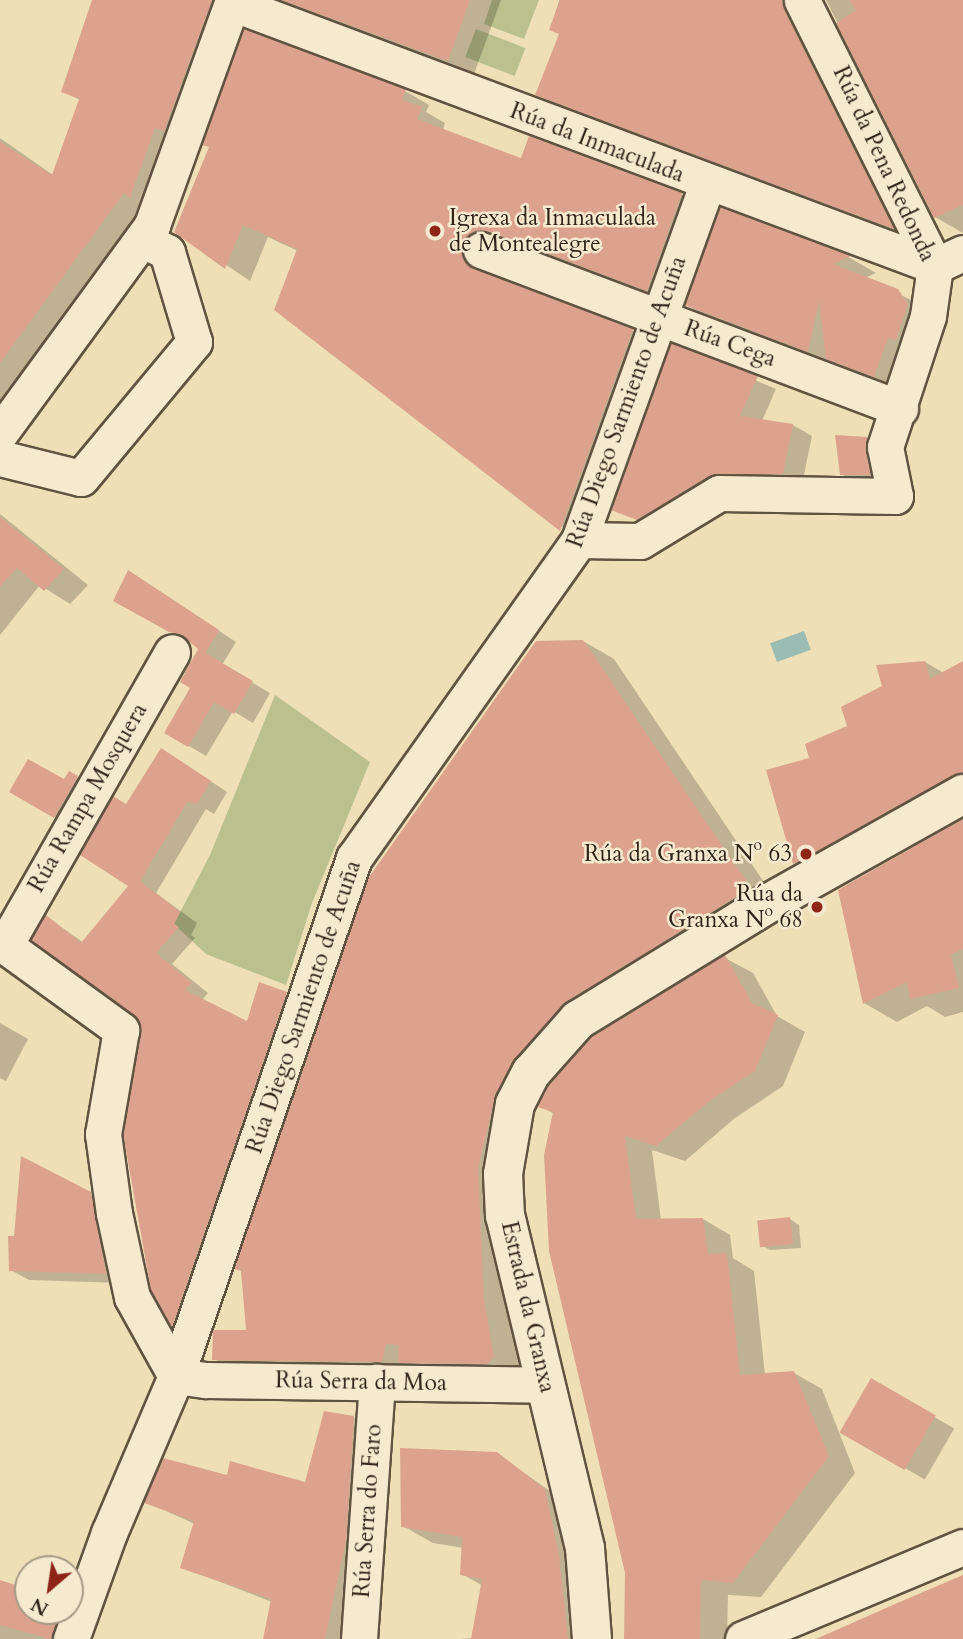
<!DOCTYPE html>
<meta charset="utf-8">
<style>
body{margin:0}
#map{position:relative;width:963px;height:1639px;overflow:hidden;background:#efdfb7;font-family:Cardo,serif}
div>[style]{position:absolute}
.green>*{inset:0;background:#bbc18d;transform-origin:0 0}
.water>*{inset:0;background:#9abcb2;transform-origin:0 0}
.shadow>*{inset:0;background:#0003;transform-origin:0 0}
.building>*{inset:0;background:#dca28d;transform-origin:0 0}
.roads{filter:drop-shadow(2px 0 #605340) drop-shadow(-2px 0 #605340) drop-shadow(0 2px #605340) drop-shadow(0 -2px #605340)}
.street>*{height:35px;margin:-17.5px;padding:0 17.5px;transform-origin:17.5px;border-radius:17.5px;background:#f5ead0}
.secondary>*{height:38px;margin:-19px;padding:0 19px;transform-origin:19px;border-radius:19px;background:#f5ead0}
.dots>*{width:19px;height:19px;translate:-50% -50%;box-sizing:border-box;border:4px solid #f5ead0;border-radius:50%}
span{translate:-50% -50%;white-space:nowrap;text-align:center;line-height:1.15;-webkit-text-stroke:5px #f5ead0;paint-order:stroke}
.street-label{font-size:23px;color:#302419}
.poi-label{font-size:23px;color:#302419}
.left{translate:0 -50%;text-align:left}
.right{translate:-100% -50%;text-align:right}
.north{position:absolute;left:14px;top:1555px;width:70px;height:70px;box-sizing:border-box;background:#f5ead0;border:2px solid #a69b87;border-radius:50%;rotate:209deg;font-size:19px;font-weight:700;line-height:28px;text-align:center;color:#302419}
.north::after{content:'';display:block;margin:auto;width:24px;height:32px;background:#8f2418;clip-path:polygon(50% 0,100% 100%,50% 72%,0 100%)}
</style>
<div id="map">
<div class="green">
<div style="clip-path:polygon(492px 0,539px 0,524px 39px,484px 24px)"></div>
<div style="left:476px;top:29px;width:53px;height:30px;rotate:21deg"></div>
<div style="clip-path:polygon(275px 695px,370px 762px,312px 903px,286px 985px,206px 954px,174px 924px,210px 855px)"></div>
</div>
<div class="water">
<div style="left:804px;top:631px;width:20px;height:36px;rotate:70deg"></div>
</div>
<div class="shadow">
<div style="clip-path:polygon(94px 0,245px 0,156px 211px,0 421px,0 138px,53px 175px,80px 100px,63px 91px)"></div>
<div style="clip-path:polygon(280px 0,501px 0,474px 74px)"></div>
<div style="clip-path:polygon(559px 0,815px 0,917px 241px,562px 108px,537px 94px,560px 34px,551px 29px)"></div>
<div style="clip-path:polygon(826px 0,963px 0,963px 233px,935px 217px)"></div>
<div style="clip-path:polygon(405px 91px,429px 105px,426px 112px,445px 123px,443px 130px,522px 160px,530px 138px,682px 195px,706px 209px,672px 304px,486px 258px,489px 276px,633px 331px,657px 345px,585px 544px,276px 310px,298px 251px,268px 237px,250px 281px,176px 231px)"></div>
<div style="clip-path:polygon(721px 209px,850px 258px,876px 273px,865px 278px,926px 307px,902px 391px,837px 363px,836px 367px,715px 321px,687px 305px)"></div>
<div style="clip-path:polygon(672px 345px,776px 389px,762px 421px,793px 425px,812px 436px,802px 484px,657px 529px,613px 509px)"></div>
<div style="clip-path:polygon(866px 439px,886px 450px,889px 485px,861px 485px,841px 474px)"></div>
<div style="clip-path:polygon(0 514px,88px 585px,70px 604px,40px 585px,0 635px)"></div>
<div style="clip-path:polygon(147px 583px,236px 642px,222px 665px,270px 693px,253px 723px,233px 711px,206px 756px,167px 733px,192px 687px,200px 648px,116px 600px)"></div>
<div style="clip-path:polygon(583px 641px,614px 659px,780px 906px,597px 1018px,542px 1080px,508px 1186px,523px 1375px,245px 1376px,214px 1359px,248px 1332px)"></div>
<div style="clip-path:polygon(925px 662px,944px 673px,963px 663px,963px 798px,820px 878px,795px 863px,768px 771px,811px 760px)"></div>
<div style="clip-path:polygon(179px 760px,227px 792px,214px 814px,206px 809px,156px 893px,197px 923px,191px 935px,195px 938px,172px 964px,208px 993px,201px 1001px,248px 1024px,286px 994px,303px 1004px,189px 1335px,173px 1326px,153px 1289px,142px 1022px,47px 917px,84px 943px,131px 885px,126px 806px)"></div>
<div style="clip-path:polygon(69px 773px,96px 788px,74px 828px,11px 792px,65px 781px)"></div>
<div style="clip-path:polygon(963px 841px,963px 1012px,945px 1017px,927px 1006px,897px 1022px,864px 1003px)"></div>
<div style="clip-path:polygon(725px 958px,753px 973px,777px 1016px,805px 1032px,783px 1086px,735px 1118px,685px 1161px,652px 1150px,661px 1220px,703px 1219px,730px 1235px,733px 1258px,754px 1271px,765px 1375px,794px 1373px,822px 1389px,855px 1473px,761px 1597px,728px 1595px,727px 1639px,628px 1639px,626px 1573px,554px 1114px,540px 1106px)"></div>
<div style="clip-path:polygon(0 1023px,28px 1039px,6px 1081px,0 1078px)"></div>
<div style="clip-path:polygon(90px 1194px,108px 1204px,123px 1283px,29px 1280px,11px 1270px,15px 1238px)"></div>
<div style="clip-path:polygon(790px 1219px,799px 1225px,801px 1248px,770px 1250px,761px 1245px)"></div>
<div style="left:872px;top:1381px;width:95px;height:59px;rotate:30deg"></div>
<div style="clip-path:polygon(354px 1418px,372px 1428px,345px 1639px,265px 1639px,272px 1602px,182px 1567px,195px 1524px,146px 1502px,307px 1484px)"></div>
<div style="clip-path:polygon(496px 1453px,574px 1508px,596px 1639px,461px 1639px,473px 1638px,483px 1586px,462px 1574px,464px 1548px,433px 1543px,403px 1526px)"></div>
<div style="clip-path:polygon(0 1581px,28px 1590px,28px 1611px,70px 1611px,81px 1639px,0 1639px)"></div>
</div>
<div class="building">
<div style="clip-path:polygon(92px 0,212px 0,164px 131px,155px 128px,130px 198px,124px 193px,0 363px,0 142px,52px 175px,79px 99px,61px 92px)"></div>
<div style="clip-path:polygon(281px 0,470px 0,448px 61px)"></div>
<div style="clip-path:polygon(560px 0,782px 0,894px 229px,535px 95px,559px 34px,549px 30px)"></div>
<div style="clip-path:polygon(849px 0,963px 0,963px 205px,934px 218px,836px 23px,856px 10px)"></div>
<div style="clip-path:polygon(244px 29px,406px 89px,402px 100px,422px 107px,417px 119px,521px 158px,529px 136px,682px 193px,647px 291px,488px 231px,469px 234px,462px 244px,465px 262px,474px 269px,633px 329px,560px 531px,274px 310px,297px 249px,243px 225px,225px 269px,174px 232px,209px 147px,202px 145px)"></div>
<div style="clip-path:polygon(720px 207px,851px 256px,833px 264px,898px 289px,908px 304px,896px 340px,888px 338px,874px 377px,826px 359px,819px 301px,808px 352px,685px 305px)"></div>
<div style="clip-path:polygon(671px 343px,758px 376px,740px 416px,793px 424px,783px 474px,709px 476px,637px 520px,611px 510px)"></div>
<div style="clip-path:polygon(835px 435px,867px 437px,870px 475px,840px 475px)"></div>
<div style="clip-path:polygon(0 517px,64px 569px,44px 591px,17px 568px,0 586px)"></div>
<div style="clip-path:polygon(128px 570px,219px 630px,205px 653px,253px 681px,234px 714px,214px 702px,188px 747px,164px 733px,190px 688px,180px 682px,198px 649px,181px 634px,169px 632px,113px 601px)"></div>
<div style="clip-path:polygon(583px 640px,751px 888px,566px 1002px,512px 1063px,494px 1100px,478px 1168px,484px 1300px,494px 1357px,488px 1364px,399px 1363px,398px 1345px,386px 1344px,382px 1362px,212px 1360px,213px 1330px,246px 1330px,241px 1271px,234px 1269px,369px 877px,536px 641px)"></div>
<div style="clip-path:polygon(925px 661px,930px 679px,963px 661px,963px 772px,793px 864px,766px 770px,809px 758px,805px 744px,847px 726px,841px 707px,882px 686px,876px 665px)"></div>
<div style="clip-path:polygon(161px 748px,211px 781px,196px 805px,188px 801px,140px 881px,180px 912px,174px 924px,179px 927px,156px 953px,192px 983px,185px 990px,247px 1021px,259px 982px,287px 992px,172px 1327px,151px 1290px,123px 1134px,140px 1023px,31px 940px,46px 915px,81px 943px,128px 886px,80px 855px,113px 796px,126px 804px)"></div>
<div style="clip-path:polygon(28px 759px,64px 779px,69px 771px,78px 776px,54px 818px,9px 792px)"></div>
<div style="clip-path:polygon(963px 819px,963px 949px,951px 955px,959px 988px,910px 999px,907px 982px,863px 1004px,838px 890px)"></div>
<div style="clip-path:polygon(725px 955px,752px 1003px,778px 1015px,755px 1071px,707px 1103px,656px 1146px,625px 1136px,636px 1219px,703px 1218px,708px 1254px,727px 1253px,740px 1375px,794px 1371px,829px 1456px,733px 1583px,701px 1580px,700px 1639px,624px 1639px,625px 1573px,549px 1251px,544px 1155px,553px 1112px,538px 1107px,549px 1085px,592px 1037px)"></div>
<div style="clip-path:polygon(21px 1156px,91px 1192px,106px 1274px,9px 1271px,8px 1236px,14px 1236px)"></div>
<div style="left:790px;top:1217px;width:27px;height:33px;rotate:84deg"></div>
<div style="left:871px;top:1378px;width:75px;height:63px;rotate:30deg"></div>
<div style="clip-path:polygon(324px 1411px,354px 1416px,346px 1540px,325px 1639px,263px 1639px,271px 1599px,180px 1568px,194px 1521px,144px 1503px,163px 1458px,227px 1475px,230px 1461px,305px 1482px)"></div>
<div style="clip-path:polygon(400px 1448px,497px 1452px,545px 1489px,559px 1555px,568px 1639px,471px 1639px,482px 1579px,460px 1575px,462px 1537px,401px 1527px)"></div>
<div style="clip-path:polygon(963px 1575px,963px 1639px,816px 1639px,895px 1604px)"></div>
<div style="clip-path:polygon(0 1580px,28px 1589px,28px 1611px,60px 1611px,51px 1639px,0 1625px)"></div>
</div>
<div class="roads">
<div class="street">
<div style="left:232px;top:3px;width:751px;rotate:20.51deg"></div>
<div style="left:935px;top:266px;width:31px;rotate:-25deg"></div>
<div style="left:481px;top:250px;width:448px;rotate:20.7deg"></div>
<div style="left:0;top:433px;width:258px;rotate:-53.8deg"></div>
<div style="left:152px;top:225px;width:239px;rotate:-70.2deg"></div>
<div style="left:0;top:458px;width:83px;rotate:13.9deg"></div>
<div style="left:81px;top:478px;width:177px;rotate:-50.3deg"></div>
<div style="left:194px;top:342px;width:94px;rotate:-106.7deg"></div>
<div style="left:167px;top:252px;width:28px;rotate:-153deg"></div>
<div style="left:579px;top:540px;width:61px;rotate:0.9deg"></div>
<div style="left:640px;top:541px;width:92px;rotate:-31.3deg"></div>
<div style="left:719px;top:493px;width:176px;rotate:1deg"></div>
<div style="left:895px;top:496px;width:50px;rotate:-101.5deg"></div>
<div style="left:885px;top:447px;width:138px;rotate:-71.8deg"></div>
<div style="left:928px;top:316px;width:50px;rotate:-82deg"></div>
<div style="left:935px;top:266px;width:297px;rotate:-116.6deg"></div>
<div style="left:0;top:942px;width:150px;rotate:36deg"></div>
<div style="left:121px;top:1030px;width:106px;rotate:99.8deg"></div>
<div style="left:103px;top:1134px;width:80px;rotate:82.1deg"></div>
<div style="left:114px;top:1213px;width:86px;rotate:77.9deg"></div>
<div style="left:132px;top:1297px;width:90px;rotate:60.9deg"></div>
<div style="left:5px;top:945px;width:337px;rotate:-60.3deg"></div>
<div style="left:176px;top:1376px;width:30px;rotate:8deg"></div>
<div style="left:206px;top:1380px;width:340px;rotate:0.8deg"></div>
<div style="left:71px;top:1639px;width:113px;rotate:-70.3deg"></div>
<div style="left:109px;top:1533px;width:171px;rotate:-66.9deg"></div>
<div style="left:176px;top:1376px;width:548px;rotate:-71.04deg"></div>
<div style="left:354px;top:858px;width:390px;rotate:-54.7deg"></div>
<div style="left:579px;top:540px;width:378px;rotate:-70.2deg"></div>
<div style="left:359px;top:1639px;width:258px;rotate:-86deg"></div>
<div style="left:743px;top:1639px;width:238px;rotate:-22.7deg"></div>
</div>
<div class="secondary">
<div style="left:592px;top:1639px;width:91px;rotate:-94.4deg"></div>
<div style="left:585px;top:1548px;width:342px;rotate:-103.5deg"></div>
<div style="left:505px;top:1216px;width:42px;rotate:-92.7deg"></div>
<div style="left:503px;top:1174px;width:71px;rotate:-80.3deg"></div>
<div style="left:515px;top:1104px;width:35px;rotate:-63deg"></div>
<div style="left:531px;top:1073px;width:71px;rotate:-48.4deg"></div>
<div style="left:578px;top:1020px;width:224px;rotate:-31.5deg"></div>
<div style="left:769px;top:903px;width:223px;rotate:-29.3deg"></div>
</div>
</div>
<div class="dots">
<div style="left:435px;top:231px;background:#8f2418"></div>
<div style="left:806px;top:854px;background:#8f2418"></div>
<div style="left:817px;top:907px;background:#8f2418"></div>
</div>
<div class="street-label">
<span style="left:597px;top:143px;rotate:21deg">Rúa da Inmaculada</span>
<span style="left:884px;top:164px;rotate:65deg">Rúa da Pena Redonda</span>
<span style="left:730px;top:344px;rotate:20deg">Rúa Cega</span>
<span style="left:627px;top:402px;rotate:-70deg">Rúa Diego Sarmiento de Acuña</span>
<span style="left:88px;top:798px;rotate:-60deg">Rúa Rampa Mosquera</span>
<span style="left:304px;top:1007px;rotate:-71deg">Rúa Diego Sarmiento de Acuña</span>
<span style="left:528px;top:1307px;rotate:77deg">Estrada da Granxa</span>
<span style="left:361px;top:1382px;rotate:1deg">Rúa Serra da Moa</span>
<span style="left:368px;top:1511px;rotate:-86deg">Rúa Serra do Faro</span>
</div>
<div class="poi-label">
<span class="left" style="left:449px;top:231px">Igrexa da Inmaculada<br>de Montealegre</span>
<span class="right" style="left:792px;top:854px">Rúa da Granxa Nº 63</span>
<span class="right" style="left:803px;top:907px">Rúa da<br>Granxa Nº 68</span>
</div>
<div class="north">N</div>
</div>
